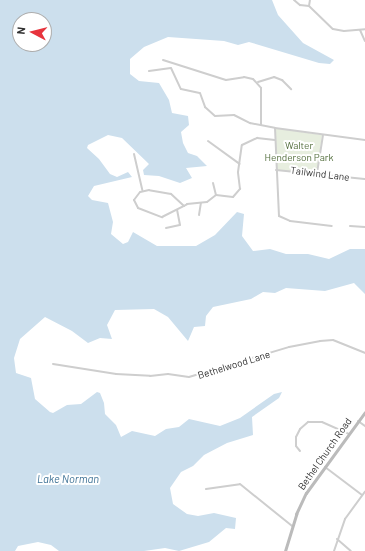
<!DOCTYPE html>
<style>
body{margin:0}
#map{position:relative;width:365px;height:551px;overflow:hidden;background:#fff;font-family:Barlow,sans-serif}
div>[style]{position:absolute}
.green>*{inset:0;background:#e7eedf}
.water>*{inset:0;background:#ccdfed}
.street>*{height:2px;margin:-1px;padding:0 1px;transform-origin:1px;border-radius:1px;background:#cecece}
.secondary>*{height:3px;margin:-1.5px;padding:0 1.5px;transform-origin:1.5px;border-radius:1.5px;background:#bbb}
span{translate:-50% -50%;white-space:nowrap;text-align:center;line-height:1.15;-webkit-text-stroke:4px #fff;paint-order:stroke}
.park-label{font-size:10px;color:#536e3d}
.street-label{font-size:10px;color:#313131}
.water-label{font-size:11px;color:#3d7195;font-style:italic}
.north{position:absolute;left:12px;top:12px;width:40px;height:40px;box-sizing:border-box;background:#fff;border:1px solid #adadad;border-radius:50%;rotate:277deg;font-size:11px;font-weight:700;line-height:16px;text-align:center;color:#313131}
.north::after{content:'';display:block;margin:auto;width:14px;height:18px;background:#e7343d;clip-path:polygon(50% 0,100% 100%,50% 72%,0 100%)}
</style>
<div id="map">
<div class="green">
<div style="clip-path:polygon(275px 128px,322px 135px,317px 173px,276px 170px)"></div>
</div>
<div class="water">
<div style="clip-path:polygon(evenodd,0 0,272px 0,278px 15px,303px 43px,334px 60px,330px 64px,319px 63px,249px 42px,238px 45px,224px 41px,168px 37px,144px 47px,130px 59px,130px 74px,139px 81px,159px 83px,169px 100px,172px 113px,188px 116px,189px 125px,181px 132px,183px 143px,188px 153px,197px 156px,207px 166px,186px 168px,192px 178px,180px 183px,159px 176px,144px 175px,143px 170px,149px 164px,122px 138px,108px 135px,88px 145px,87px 148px,99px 159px,110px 174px,117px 177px,128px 172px,132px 177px,94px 186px,88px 196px,92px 200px,108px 203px,113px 222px,111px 234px,123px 244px,128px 242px,133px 232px,157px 246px,196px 246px,215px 235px,237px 212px,244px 214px,242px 236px,253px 251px,270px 249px,286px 254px,308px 254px,329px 259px,350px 249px,365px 249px,365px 294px,354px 283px,325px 291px,286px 288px,275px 293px,263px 292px,251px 299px,213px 307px,206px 316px,205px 326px,194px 327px,188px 341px,168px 317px,154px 309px,115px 310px,107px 325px,112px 339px,100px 338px,88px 343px,72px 331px,45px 317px,20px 339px,14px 358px,16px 373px,31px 378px,35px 399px,50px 412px,53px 413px,67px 405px,81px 404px,97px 392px,100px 393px,104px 403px,105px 414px,116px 425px,121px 437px,132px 431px,155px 436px,166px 429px,179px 427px,189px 419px,220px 426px,240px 418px,274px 394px,282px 392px,279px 398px,252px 417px,253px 435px,227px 443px,204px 455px,193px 466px,181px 472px,170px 488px,173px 504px,187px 514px,198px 516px,214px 513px,236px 518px,235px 529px,226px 528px,209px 542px,179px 551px,165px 548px,144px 551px,59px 551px,51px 545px,38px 542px,18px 546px,15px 551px,0 551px,0 0,20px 20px,44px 20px,44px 44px,20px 44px,20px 20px)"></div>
</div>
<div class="street">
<div style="left:294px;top:0;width:8px;rotate:40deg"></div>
<div style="left:300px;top:5px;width:9px;rotate:6deg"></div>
<div style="left:309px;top:6px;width:6px;rotate:-81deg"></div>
<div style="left:309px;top:6px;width:33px;rotate:44deg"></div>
<div style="left:333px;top:29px;width:11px;rotate:10deg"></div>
<div style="left:344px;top:31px;width:21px;rotate:-5deg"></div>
<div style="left:360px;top:30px;width:12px;rotate:66deg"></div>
<div style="left:163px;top:60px;width:66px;rotate:17.6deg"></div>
<div style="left:226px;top:80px;width:18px;rotate:-9deg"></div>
<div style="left:244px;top:77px;width:9px;rotate:13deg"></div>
<div style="left:253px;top:79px;width:12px;rotate:48deg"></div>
<div style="left:261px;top:88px;width:37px;rotate:90deg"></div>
<div style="left:149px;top:71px;width:22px;rotate:-8deg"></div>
<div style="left:171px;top:68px;width:23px;rotate:65deg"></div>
<div style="left:181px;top:89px;width:19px;rotate:12deg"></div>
<div style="left:200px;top:93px;width:15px;rotate:70deg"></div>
<div style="left:205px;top:107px;width:13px;rotate:42deg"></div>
<div style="left:215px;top:116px;width:19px;rotate:-3deg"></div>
<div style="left:234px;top:115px;width:18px;rotate:27deg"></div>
<div style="left:250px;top:123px;width:25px;rotate:11deg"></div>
<div style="left:275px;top:128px;width:91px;rotate:7.6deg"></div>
<div style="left:258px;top:82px;width:17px;rotate:-17deg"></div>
<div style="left:274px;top:77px;width:9px;rotate:21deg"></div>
<div style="left:282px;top:80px;width:13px;rotate:45deg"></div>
<div style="left:275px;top:128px;width:88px;rotate:87.4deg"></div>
<div style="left:279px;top:216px;width:12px;rotate:24deg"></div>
<div style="left:290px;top:221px;width:42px;rotate:6.8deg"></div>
<div style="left:208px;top:141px;width:39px;rotate:36deg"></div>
<div style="left:134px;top:154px;width:37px;rotate:77deg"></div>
<div style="left:276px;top:170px;width:89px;rotate:5.8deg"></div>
<div style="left:317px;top:173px;width:38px;rotate:-81deg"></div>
<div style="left:213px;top:183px;width:12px;rotate:76deg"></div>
<div style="left:184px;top:206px;width:18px;rotate:-137deg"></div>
<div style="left:171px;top:194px;width:22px;rotate:-170deg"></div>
<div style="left:149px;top:190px;width:9px;rotate:167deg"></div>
<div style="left:140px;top:192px;width:10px;rotate:127deg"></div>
<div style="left:134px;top:200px;width:9px;rotate:63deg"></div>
<div style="left:138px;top:208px;width:26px;rotate:21deg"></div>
<div style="left:162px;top:217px;width:28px;rotate:-27deg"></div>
<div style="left:187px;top:204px;width:20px;rotate:-6deg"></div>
<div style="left:207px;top:202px;width:11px;rotate:-38deg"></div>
<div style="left:216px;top:195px;width:17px;rotate:7deg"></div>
<div style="left:233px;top:197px;width:11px;rotate:-49deg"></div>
<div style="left:240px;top:189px;width:17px;rotate:-97deg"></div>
<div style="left:238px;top:172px;width:27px;rotate:-82deg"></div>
<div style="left:242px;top:145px;width:17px;rotate:-25deg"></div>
<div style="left:257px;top:138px;width:18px;rotate:6deg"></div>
<div style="left:199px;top:215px;width:12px;rotate:-81deg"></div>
<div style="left:350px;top:226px;width:15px;rotate:4deg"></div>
<div style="left:166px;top:228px;width:14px;rotate:-12deg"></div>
<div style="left:180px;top:225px;width:15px;rotate:-101deg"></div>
<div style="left:53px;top:364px;width:64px;rotate:9deg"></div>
<div style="left:116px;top:374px;width:34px;rotate:3deg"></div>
<div style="left:150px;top:376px;width:18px;rotate:-6deg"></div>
<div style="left:168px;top:374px;width:21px;rotate:8deg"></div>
<div style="left:189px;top:377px;width:104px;rotate:-16.7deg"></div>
<div style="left:289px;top:347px;width:32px;rotate:-11deg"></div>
<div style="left:320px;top:341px;width:13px;rotate:-4deg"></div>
<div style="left:333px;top:340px;width:35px;rotate:22deg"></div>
<div style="left:358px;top:421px;width:9px;rotate:36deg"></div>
<div style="left:300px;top:451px;width:6px;rotate:-129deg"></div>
<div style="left:296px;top:446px;width:9px;rotate:-90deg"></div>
<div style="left:296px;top:437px;width:9px;rotate:-63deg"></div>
<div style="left:300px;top:429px;width:11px;rotate:-41deg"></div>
<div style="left:308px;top:422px;width:14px"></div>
<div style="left:322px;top:422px;width:30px;rotate:24deg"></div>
<div style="left:325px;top:467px;width:46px;rotate:37.1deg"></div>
<div style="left:206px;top:489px;width:34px;rotate:-8deg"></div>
<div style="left:240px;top:484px;width:67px;rotate:38.9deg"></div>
<div style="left:337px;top:539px;width:18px;rotate:41deg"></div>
<div style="left:334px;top:551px;width:34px;rotate:-71deg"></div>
<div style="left:345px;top:519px;width:34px;rotate:-54deg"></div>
</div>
<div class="secondary">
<div style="left:285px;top:551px;width:39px;rotate:-73deg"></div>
<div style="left:296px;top:514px;width:23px;rotate:-65deg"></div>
<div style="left:306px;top:493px;width:100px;rotate:-53.9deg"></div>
</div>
<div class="park-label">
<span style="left:299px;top:151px">Walter<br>Henderson Park</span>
</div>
<div class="street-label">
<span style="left:320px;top:174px;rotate:7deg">Tailwind Lane</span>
<span style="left:234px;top:365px;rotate:-17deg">Bethelwood Lane</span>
<span style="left:325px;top:454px;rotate:-55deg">Bethel Church Road</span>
</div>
<div class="water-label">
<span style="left:68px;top:479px">Lake Norman</span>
</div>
<div class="north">N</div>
</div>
